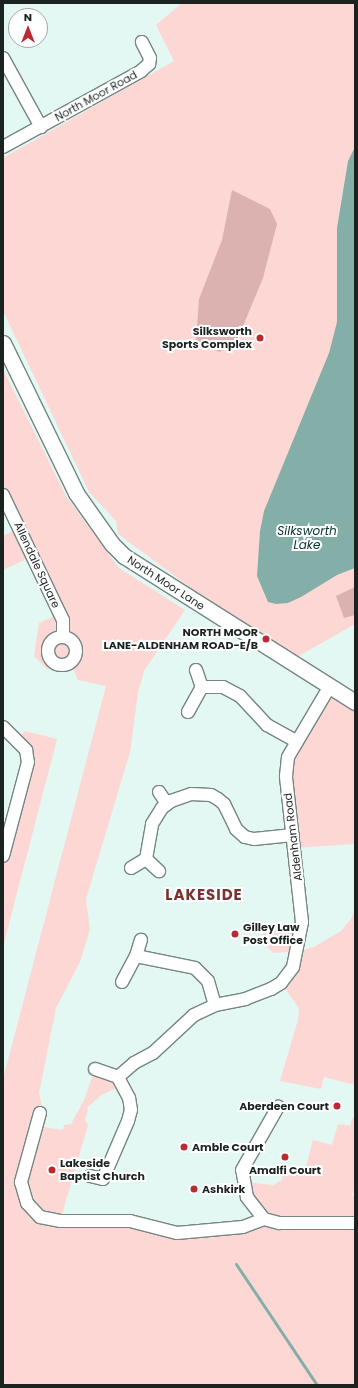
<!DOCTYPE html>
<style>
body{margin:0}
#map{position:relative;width:358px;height:1388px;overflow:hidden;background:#e3f7f3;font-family:Poppins,sans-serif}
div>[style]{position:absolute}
.green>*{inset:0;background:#fdd7d4}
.forest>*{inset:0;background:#dbb2af}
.water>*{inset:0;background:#84afa8}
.stream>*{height:3px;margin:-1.5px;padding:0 1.5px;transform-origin:1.5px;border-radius:1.5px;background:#84afa8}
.roads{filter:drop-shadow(1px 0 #748683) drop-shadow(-1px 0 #748683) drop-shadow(0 1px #748683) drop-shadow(0 -1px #748683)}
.minor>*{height:12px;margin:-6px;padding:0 6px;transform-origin:6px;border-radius:6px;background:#fff}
.minor>.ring{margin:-6px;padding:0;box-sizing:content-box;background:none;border:12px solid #fff;border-radius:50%}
.tertiary>*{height:15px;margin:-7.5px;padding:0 7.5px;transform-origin:7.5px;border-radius:7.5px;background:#fff}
.dots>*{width:11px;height:11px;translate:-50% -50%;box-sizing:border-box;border:2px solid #fff;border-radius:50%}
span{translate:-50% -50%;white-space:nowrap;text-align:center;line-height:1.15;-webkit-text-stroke:4px #fff;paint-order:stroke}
.street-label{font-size:11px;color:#1b2321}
.poi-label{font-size:11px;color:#1b2321;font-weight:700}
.right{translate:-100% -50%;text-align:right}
.left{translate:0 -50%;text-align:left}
.water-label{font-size:12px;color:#07332e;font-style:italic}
.district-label{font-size:15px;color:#793231;font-weight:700;letter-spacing:1px}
.frame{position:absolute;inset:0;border:4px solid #1b2321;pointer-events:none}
.north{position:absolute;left:8px;top:8px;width:40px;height:40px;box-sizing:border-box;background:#fff;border:1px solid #a4a7a6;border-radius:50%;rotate:0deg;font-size:11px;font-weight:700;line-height:16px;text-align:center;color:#1b2321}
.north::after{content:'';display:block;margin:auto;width:14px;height:18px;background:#ba2a33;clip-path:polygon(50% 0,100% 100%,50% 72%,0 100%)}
</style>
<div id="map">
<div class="green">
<div style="clip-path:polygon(182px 3px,355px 3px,355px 624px,290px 661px,118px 534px,116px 521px,89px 492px,3px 311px,3px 158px,174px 61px,156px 25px)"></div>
<div style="clip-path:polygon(3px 369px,66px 496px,119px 568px,185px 610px,144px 671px,138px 693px,130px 752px,86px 899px,90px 929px,80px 962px,56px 1008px,39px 1093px,42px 1106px,37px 1126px,63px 1130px,64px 1125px,71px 1124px,84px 1100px,95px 1069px,123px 1085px,101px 1095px,87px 1108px,88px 1110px,85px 1120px,88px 1125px,60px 1221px,130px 1221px,177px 1233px,264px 1219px,244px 1182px,273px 1185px,282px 1180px,283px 1175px,290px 1176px,293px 1167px,305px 1170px,313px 1140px,332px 1145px,338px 1124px,350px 1126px,352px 1118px,355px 1118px,355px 1186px,352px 1196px,355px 1196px,355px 1385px,3px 1385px,3px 1079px,106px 686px,78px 680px,72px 666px,64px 669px,47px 669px,34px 656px,39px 623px,59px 614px,33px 556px,3px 570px,3px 536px,19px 528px,3px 495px)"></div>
<div style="clip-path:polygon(330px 686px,355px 702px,355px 844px,294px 848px,286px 776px,296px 741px)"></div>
<div style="clip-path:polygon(25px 731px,57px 739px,3px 947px,3px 856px,28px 762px,18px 739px)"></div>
<div style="clip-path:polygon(355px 909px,355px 1085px,324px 1077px,321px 1089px,280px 1081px,298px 1020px,299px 1008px,281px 983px,298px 951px,273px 953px,262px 941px,262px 935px,267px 928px,276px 924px,302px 922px,299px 951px,314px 947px,341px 931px,351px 919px)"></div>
</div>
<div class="forest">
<div style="clip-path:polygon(232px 190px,270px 209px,277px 224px,263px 278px,236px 343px,219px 352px,196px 340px,199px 299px,222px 240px)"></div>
<div style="clip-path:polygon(355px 587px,355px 615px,344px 618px,336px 596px)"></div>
</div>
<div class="water">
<div style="clip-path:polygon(355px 147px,355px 568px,337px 575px,301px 597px,288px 603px,276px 604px,268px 602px,257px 576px,260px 531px,264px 511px,329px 353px,337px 322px,337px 228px,348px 161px)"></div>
</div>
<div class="stream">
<div style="left:236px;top:1264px;width:146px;rotate:56.2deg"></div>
</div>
<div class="roads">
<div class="minor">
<div style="left:3px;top:58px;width:79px;rotate:61.2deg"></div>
<div style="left:3px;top:147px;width:158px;rotate:-28.8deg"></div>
<div style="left:141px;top:71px;width:11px;rotate:-41deg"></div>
<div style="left:149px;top:64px;width:6px;rotate:-81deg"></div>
<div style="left:150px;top:58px;width:18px;rotate:-117deg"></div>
<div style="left:3px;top:495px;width:139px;rotate:64.4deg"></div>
<div style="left:63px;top:620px;width:17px;rotate:90deg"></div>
<div class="ring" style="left:48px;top:637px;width:16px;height:16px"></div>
<div style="left:196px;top:670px;width:18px;rotate:71deg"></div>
<div style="left:188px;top:712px;width:29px;rotate:-61deg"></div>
<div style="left:202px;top:687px;width:21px"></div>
<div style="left:223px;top:687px;width:19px;rotate:28deg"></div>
<div style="left:240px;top:696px;width:40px;rotate:47deg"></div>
<div style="left:267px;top:725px;width:33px;rotate:29deg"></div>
<div style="left:3px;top:727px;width:33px;rotate:45deg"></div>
<div style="left:26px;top:750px;width:12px;rotate:81deg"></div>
<div style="left:28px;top:762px;width:97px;rotate:104.9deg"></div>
<div style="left:159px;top:792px;width:14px;rotate:56deg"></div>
<div style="left:146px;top:859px;width:36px;rotate:-80deg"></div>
<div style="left:152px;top:824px;width:19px;rotate:-58deg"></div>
<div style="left:162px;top:808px;width:11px;rotate:-38deg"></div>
<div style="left:171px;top:801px;width:21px;rotate:-19deg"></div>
<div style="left:191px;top:794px;width:20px;rotate:3deg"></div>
<div style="left:211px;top:795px;width:8px;rotate:30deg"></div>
<div style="left:218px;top:799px;width:8px;rotate:40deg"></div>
<div style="left:224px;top:804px;width:28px;rotate:64deg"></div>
<div style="left:236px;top:829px;width:12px;rotate:42deg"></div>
<div style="left:245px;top:837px;width:9px;rotate:13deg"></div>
<div style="left:254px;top:839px;width:39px;rotate:-6deg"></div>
<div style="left:131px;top:868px;width:17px;rotate:-31deg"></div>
<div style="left:146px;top:859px;width:18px;rotate:43deg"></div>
<div style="left:136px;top:956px;width:17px;rotate:-73deg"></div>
<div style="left:122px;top:982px;width:30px;rotate:-62deg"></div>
<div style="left:136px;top:956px;width:60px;rotate:11.5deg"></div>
<div style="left:195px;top:968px;width:18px;rotate:45deg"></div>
<div style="left:208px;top:981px;width:25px;rotate:74deg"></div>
<div style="left:95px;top:1069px;width:24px;rotate:19deg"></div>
<div style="left:40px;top:1113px;width:72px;rotate:105.4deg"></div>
<div style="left:21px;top:1182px;width:22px;rotate:74deg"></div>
<div style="left:27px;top:1203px;width:19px;rotate:47deg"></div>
<div style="left:40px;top:1217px;width:20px;rotate:11deg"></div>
<div style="left:60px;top:1221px;width:70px"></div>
<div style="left:130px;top:1221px;width:49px;rotate:14.3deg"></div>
<div style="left:177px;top:1233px;width:66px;rotate:-5.2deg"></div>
<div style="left:243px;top:1227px;width:22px;rotate:-21deg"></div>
<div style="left:264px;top:1219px;width:16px;rotate:15deg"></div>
<div style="left:279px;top:1223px;width:76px"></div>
<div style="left:90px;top:1176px;width:13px;rotate:13deg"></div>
<div style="left:103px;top:1179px;width:63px;rotate:-66.7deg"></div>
<div style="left:128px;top:1121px;width:11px;rotate:-75deg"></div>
<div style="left:131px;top:1110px;width:12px;rotate:-99deg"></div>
<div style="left:129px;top:1098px;width:24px;rotate:-118deg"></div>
<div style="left:118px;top:1077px;width:21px;rotate:-41deg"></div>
<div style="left:134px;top:1063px;width:21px;rotate:-28deg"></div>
<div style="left:153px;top:1053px;width:56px;rotate:-42.8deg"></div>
<div style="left:194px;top:1015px;width:23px;rotate:-25deg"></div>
<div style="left:215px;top:1005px;width:31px;rotate:-11deg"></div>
<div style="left:245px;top:999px;width:28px;rotate:-21deg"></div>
<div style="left:271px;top:989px;width:12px;rotate:-31deg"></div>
<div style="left:281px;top:983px;width:20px;rotate:-53deg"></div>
<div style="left:293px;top:967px;width:46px;rotate:-78.7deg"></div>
<div style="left:302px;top:922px;width:147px;rotate:-96.3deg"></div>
<div style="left:286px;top:776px;width:19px;rotate:-84deg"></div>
<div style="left:288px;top:757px;width:82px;rotate:-59.4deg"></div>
<div style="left:264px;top:1219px;width:28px;rotate:-128deg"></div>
<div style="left:247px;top:1197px;width:27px;rotate:-100deg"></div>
<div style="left:242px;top:1170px;width:73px;rotate:-60.3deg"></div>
</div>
<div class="tertiary">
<div style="left:3px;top:343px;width:167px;rotate:64deg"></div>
<div style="left:76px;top:493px;width:62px;rotate:54.8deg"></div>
<div style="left:112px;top:544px;width:17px;rotate:45deg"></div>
<div style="left:124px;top:556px;width:273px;rotate:32.3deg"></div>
</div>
</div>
<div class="dots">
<div style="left:260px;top:338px;background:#ba2a33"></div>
<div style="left:266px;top:639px;background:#ba2a33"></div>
<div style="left:235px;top:934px;background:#ba2a33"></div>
<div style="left:337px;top:1106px;background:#ba2a33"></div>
<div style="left:184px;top:1147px;background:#ba2a33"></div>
<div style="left:285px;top:1157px;background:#ba2a33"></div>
<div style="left:52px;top:1170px;background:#ba2a33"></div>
<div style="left:194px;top:1189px;background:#ba2a33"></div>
</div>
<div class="street-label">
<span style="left:96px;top:96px;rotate:-29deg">North Moor Road</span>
<span style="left:37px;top:565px;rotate:65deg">Allendale Square</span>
<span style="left:166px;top:583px;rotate:33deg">North Moor Lane</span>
<span style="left:293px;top:837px;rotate:-97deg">Aldenham Road</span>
</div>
<div class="poi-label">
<span class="right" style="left:252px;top:338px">Silksworth<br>Sports Complex</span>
<span class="right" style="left:258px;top:639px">NORTH MOOR<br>LANE-ALDENHAM ROAD-E/B</span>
<span class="left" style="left:243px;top:934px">Gilley Law<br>Post Office</span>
<span class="right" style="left:329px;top:1106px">Aberdeen Court</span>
<span class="left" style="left:192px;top:1147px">Amble Court</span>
<span class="left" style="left:60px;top:1170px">Lakeside<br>Baptist Church</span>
<span style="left:285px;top:1170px">Amalfi Court</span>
<span class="left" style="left:202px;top:1189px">Ashkirk</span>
</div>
<div class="water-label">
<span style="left:307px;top:538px">Silksworth<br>Lake</span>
</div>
<div class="district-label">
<span style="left:204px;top:895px">LAKESIDE</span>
</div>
<div class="frame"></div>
<div class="north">N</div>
</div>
